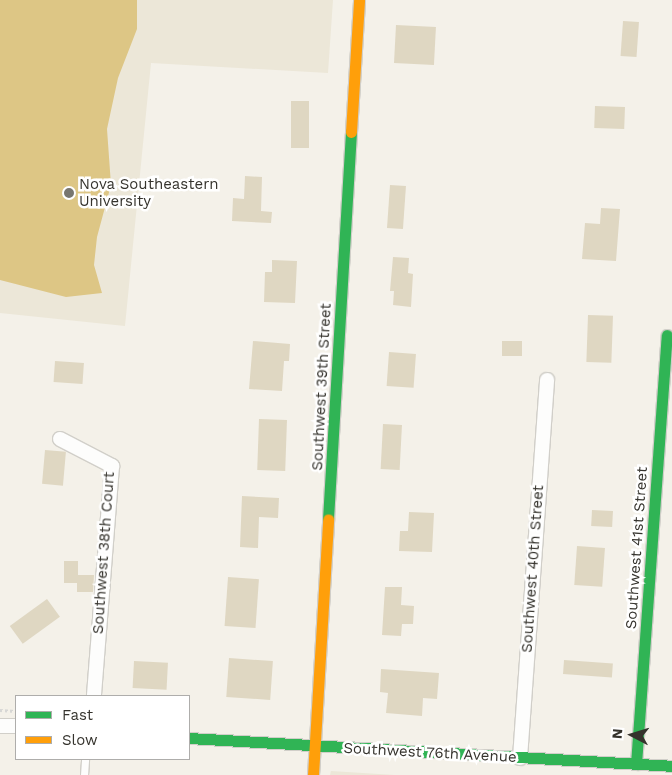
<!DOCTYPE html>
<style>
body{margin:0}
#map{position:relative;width:672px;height:775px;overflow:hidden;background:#f4f1e9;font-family:"Work Sans",sans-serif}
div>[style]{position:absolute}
.built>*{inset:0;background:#ece7d8}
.water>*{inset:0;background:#ddc685}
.building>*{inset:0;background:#dfd7c2;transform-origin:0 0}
.path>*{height:2.5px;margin-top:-1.25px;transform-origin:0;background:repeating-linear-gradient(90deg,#d7d7d5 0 2.5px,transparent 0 5px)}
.roads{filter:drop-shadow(1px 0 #d1cfc9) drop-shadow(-1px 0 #d1cfc9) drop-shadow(0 1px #d1cfc9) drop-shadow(0 -1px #d1cfc9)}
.lane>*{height:7px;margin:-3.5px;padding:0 3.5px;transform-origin:3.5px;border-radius:3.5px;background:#fdfdfc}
.street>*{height:14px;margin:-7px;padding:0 7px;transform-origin:7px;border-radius:7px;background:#fdfdfc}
.fast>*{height:11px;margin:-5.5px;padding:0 5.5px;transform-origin:5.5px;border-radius:5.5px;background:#30b455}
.slow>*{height:11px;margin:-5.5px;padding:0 5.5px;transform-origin:5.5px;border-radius:5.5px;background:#ff9f0a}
.dots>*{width:14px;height:14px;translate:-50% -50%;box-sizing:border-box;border:2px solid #fff;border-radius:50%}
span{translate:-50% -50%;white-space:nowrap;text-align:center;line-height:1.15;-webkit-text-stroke:5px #fff;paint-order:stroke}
.poi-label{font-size:15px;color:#35332d}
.left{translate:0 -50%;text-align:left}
.street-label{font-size:15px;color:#35332d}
.legend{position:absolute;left:15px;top:695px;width:175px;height:65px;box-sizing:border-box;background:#fff;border:1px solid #aeadab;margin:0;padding:6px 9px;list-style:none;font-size:15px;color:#35332d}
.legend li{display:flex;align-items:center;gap:10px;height:25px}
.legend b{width:25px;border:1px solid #aeadab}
.north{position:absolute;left:607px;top:710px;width:50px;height:50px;-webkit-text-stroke:4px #fff;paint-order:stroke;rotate:275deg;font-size:14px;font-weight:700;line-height:20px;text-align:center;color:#35332d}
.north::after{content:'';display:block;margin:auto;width:18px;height:22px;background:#35332d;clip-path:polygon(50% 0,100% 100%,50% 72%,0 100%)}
</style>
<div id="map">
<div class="built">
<div style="clip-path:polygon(0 0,333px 0,328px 73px,151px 63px,125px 326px,0 313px)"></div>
<div style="clip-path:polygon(331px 771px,395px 775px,330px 775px)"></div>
</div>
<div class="water">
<div style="clip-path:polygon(0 0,137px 0,137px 29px,118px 78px,107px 129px,111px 185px,97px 237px,94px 265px,102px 293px,66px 297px,0 280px)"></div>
</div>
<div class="building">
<div style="left:623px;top:21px;width:16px;height:35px;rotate:4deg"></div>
<div style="left:396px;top:25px;width:40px;height:38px;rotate:3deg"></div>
<div style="left:291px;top:101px;width:18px;height:47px"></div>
<div style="left:595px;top:106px;width:30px;height:22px;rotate:2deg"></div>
<div style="clip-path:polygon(245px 176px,262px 177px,261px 211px,272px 212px,271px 223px,232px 221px,233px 198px,244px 199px)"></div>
<div style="left:390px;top:185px;width:16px;height:43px;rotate:4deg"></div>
<div style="clip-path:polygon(601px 208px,620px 209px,616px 261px,582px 259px,585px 223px,600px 224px)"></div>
<div style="clip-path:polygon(393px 257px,409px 258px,408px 273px,413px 274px,411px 307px,393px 305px,394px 291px,390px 291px)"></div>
<div style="clip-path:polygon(272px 260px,297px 261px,295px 303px,264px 302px,265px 272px,272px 272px)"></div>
<div style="left:588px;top:315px;width:25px;height:47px;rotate:2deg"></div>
<div style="clip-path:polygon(253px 341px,290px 344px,289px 361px,284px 361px,282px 391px,249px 389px)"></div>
<div style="left:522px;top:341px;width:15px;height:20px;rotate:90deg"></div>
<div style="left:389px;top:352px;width:27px;height:34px;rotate:4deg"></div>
<div style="left:55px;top:361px;width:29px;height:21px;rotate:4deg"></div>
<div style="left:259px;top:419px;width:28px;height:51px;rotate:2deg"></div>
<div style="left:383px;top:424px;width:19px;height:45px;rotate:3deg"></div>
<div style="left:45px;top:450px;width:21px;height:34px;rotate:5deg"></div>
<div style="clip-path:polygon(242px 496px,279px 498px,278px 518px,259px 517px,258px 548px,240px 547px)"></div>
<div style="left:592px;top:510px;width:21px;height:16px;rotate:3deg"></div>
<div style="clip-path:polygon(409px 512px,434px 513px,432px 552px,399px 551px,400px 531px,408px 531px)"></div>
<div style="left:577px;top:546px;width:28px;height:39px;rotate:4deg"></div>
<div style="clip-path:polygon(64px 561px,78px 561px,78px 575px,94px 575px,93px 592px,77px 592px,77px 583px,64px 583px)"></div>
<div style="left:228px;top:577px;width:31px;height:49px;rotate:4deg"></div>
<div style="clip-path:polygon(385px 587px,402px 587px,401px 605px,414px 606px,413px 624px,402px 624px,401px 636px,382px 635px)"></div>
<div style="left:47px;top:599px;width:22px;height:46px;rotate:54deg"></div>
<div style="left:229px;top:658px;width:44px;height:39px;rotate:4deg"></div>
<div style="left:564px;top:660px;width:49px;height:14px;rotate:4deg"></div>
<div style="left:134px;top:661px;width:34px;height:27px;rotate:3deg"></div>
<div style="clip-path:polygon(381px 669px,439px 673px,437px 699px,423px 698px,422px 716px,386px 713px,388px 693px,380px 692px)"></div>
</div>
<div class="path">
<div style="left:0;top:710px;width:16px;rotate:4deg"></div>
</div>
<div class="roads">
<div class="lane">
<div style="left:84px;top:775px;width:16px;rotate:-86deg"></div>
</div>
<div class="street">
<div style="left:60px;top:439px;width:59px;rotate:27.4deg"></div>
<div style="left:112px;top:466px;width:231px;rotate:94.5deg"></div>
<div style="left:0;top:726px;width:16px"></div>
<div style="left:520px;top:758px;width:379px;rotate:-85.9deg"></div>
</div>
<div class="fast">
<div style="left:328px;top:519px;width:388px;rotate:-86.6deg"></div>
<div style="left:189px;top:738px;width:484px;rotate:3.3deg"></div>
<div style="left:636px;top:764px;width:430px;rotate:-85.9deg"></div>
</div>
<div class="slow">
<div style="left:351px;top:132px;width:132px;rotate:-86.5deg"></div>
<div style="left:313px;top:775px;width:256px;rotate:-86.6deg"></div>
</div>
</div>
<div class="dots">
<div style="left:69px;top:193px;background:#78766f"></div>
</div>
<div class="poi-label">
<span class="left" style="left:79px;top:193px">Nova Southeastern<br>University</span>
</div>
<div class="street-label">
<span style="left:322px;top:387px;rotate:-87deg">Southwest 39th Street</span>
<span style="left:637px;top:548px;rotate:-86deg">Southwest 41st Street</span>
<span style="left:104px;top:553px;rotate:-86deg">Southwest 38th Court</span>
<span style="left:533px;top:569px;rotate:-86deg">Southwest 40th Street</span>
<span style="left:430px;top:753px;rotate:3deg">Southwest 76th Avenue</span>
</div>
<ul class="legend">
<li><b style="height:6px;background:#30b455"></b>Fast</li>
<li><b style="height:6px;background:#ff9f0a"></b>Slow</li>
</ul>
<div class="north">N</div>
</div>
